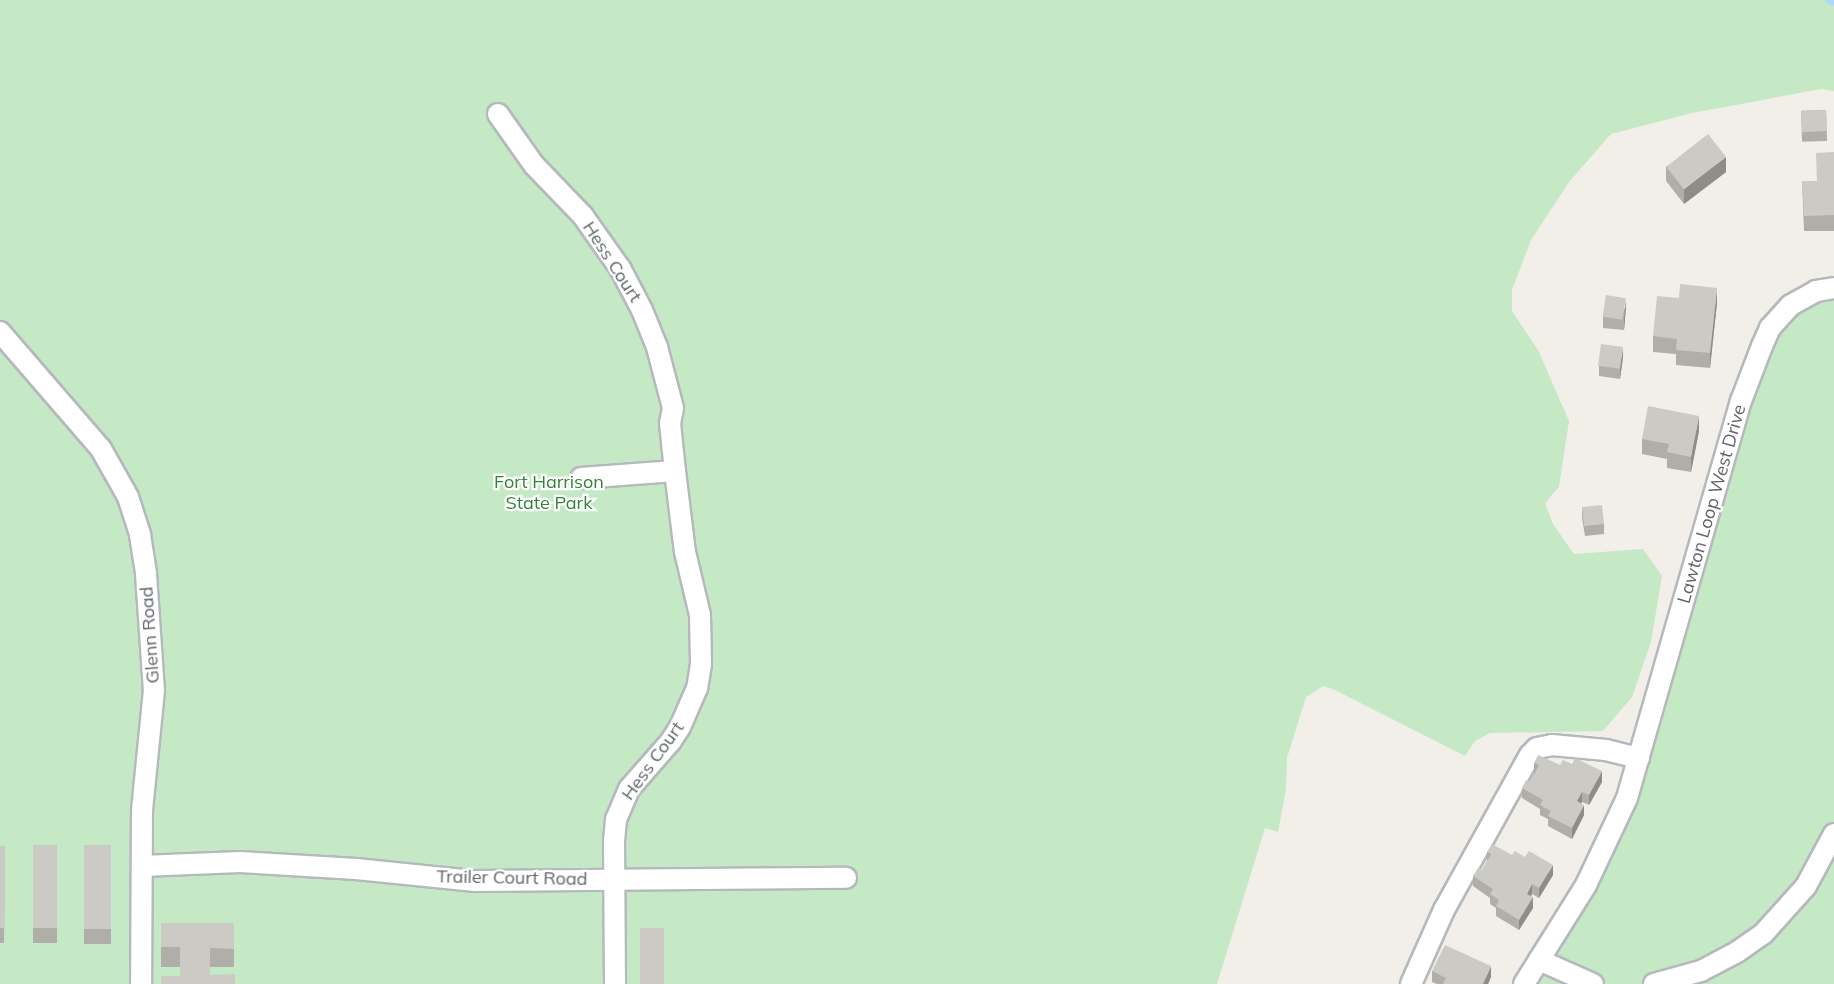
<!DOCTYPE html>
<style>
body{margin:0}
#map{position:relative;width:1834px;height:984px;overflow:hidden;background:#f1efe8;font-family:Mulish,sans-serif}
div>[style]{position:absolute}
.green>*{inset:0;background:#c5e8c5}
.stream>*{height:5px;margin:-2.5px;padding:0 2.5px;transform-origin:2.5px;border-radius:2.5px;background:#aadaff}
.roads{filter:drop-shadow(2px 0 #b5b8bc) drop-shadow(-2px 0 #b5b8bc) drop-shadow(0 2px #b5b8bc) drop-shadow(0 -2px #b5b8bc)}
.minor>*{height:20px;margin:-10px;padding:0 10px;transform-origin:10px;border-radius:10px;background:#fff}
.wall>*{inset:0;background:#afaea9;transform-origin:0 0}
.shaded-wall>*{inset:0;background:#8f8d8a}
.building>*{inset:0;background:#cccac5;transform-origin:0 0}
span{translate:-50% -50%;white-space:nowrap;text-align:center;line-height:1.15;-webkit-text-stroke:4.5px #fff;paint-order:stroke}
.street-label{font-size:18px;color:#5f6368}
.park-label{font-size:18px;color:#348238}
</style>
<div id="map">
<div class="green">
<div style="clip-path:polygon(0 0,1834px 0,1834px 91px,1821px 89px,1692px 113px,1611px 134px,1569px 182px,1531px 240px,1512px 290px,1512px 311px,1538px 350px,1569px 421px,1559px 487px,1545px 503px,1553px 524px,1574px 554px,1643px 549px,1662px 576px,1651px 642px,1632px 697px,1603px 731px,1490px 733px,1475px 741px,1465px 756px,1333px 689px,1323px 686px,1306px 697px,1287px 758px,1286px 789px,1278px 832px,1265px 828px,1217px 984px,0 984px)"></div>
<div style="clip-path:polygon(1834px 288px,1834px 984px,1524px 984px,1608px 842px,1770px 328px)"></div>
</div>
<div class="stream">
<div style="left:1827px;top:0;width:8px;rotate:23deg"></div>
</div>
<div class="roads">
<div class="minor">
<div style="left:498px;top:114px;width:62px;rotate:54.8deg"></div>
<div style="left:534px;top:165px;width:71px;rotate:46.1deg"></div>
<div style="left:583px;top:216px;width:64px;rotate:54.6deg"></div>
<div style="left:620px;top:268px;width:47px;rotate:62.4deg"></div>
<div style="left:642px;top:310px;width:40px;rotate:68deg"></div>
<div style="left:657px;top:347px;width:63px;rotate:75.3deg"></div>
<div style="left:673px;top:408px;width:15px;rotate:101deg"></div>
<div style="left:670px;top:423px;width:48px;rotate:84.1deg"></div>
<div style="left:675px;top:471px;width:82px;rotate:83deg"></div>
<div style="left:685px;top:552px;width:65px;rotate:76.6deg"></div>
<div style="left:700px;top:615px;width:49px;rotate:88.8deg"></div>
<div style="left:701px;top:664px;width:24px;rotate:99deg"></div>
<div style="left:697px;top:688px;width:43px;rotate:113.6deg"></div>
<div style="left:680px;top:727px;width:17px;rotate:123deg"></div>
<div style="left:671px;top:741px;width:64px;rotate:131.2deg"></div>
<div style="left:629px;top:789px;width:33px;rotate:113deg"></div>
<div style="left:616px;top:819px;width:21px;rotate:95deg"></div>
<div style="left:614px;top:840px;width:144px;rotate:89.6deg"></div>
<div style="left:0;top:332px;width:155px;rotate:49.2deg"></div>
<div style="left:101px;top:449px;width:55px;rotate:60.6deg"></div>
<div style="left:128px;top:497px;width:40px;rotate:72deg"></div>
<div style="left:140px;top:535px;width:39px;rotate:81deg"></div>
<div style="left:146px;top:574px;width:116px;rotate:86.1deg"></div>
<div style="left:154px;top:690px;width:121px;rotate:95.7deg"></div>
<div style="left:142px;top:810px;width:174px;rotate:90.3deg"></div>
<div style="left:581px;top:478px;width:94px;rotate:-4.3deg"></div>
<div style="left:142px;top:866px;width:98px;rotate:-2.3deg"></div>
<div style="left:240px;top:862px;width:116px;rotate:3.5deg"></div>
<div style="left:356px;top:869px;width:120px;rotate:5.8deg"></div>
<div style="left:475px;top:881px;width:371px;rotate:-0.5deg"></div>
<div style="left:1539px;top:960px;width:59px;rotate:24deg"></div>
<div style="left:1411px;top:984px;width:81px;rotate:-66deg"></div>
<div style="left:1444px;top:910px;width:177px;rotate:-61deg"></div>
<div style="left:1530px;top:755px;width:10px;rotate:-45deg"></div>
<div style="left:1537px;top:748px;width:15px;rotate:-11deg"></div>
<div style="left:1552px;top:745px;width:54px;rotate:5.3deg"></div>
<div style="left:1606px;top:750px;width:34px;rotate:14deg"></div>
<div style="left:1524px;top:984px;width:117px;rotate:-57.9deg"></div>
<div style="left:1586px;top:885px;width:96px;rotate:-64.8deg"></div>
<div style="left:1627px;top:798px;width:413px;rotate:-74deg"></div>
<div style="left:1741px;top:401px;width:59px;rotate:-69.1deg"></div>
<div style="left:1762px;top:346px;width:20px;rotate:-66deg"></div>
<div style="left:1770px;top:328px;width:31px;rotate:-48deg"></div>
<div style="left:1791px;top:305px;width:29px;rotate:-29deg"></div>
<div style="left:1816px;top:291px;width:18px;rotate:-9deg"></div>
<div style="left:1654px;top:984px;width:49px;rotate:-15.5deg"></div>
<div style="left:1701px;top:971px;width:41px;rotate:-27.8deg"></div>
<div style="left:1737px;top:952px;width:32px;rotate:-35deg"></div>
<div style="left:1763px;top:934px;width:64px;rotate:-48.1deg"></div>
<div style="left:1806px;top:886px;width:59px;rotate:-61.7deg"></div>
</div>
</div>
<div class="wall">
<div style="left:1826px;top:110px;width:31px;height:25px;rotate:88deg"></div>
<div style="clip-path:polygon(1834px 152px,1834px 231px,1804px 231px,1802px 181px,1817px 181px)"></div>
<div style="clip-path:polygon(1666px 166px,1726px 172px,1684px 204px,1666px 181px)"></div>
<div style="clip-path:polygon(1717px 303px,1710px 368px,1676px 365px,1676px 354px,1653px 352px,1653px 336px)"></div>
<div style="clip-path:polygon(1626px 308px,1624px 330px,1603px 328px,1603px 317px)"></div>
<div style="clip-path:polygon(1623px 357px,1620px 379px,1599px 376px,1599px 366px)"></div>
<div style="clip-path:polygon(1699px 431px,1691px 472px,1667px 468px,1667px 459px,1642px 454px,1642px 439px)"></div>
<div style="clip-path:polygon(1582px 508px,1604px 524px,1604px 534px,1585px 536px,1582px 518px)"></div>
<div style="clip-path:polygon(1534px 763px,1560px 765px,1602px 782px,1589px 805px,1582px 802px,1581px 803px,1584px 815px,1572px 839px,1548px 826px,1548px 819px,1540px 815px,1540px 809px,1522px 798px,1522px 788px,1530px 782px,1534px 774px)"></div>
<div style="left:33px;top:845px;width:24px;height:98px"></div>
<div style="left:84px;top:845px;width:27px;height:99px"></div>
<div style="clip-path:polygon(0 846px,5px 846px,4px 943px,0 943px)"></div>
<div style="clip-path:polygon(1487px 852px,1512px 855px,1553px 875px,1539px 898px,1532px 894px,1531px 896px,1533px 908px,1519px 930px,1496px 916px,1496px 908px,1490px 904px,1490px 898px,1473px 886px,1473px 876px,1482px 870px,1487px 861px)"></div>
<div style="left:161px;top:923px;width:73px;height:44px"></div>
<div style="clip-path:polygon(1432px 971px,1491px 977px,1488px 984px,1437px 984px,1432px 982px)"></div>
</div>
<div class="shaded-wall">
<div style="clip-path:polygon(1726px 157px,1726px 172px,1684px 204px,1684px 189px)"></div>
<div style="clip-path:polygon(1717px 288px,1717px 303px,1710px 368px,1710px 353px)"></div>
<div style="clip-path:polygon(1626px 298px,1626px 308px,1624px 330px,1624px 320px)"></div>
<div style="clip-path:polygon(1623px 347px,1623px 357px,1620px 379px,1620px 369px)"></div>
<div style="clip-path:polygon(1699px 416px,1699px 431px,1691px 472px,1691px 457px)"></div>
<div style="clip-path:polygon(1602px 771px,1602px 782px,1589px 805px,1589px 795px)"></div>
<div style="clip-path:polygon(1582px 792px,1582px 802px,1577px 812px,1577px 801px)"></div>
<div style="clip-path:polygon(1584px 805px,1584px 815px,1572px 839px,1572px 828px)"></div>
<div style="clip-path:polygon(1553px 865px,1553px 875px,1539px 898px,1539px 888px)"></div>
<div style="clip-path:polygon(1532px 884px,1532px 894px,1527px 904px,1527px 894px)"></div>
<div style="clip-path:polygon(1533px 897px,1533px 908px,1519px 930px,1519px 920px)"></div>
<div style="clip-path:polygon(1491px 966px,1491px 977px,1488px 984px,1483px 984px)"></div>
</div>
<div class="building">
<div style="left:1826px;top:110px;width:21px;height:25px;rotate:87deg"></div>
<div style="left:1708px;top:134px;width:29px;height:53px;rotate:52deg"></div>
<div style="clip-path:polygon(1834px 152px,1834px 215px,1804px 216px,1802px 181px,1817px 181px,1816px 153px)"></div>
<div style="clip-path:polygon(1680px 284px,1717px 288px,1710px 353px,1676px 350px,1677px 339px,1653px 336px,1657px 296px,1679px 298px)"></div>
<div style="left:1606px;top:295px;width:20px;height:22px;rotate:9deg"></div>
<div style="left:1601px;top:344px;width:22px;height:22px;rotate:8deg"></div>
<div style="clip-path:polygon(1648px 406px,1699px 416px,1691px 457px,1667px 452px,1669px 444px,1642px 439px)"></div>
<div style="left:1602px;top:505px;width:19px;height:20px;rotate:84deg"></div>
<div style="clip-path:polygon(1538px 755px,1560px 765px,1563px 760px,1572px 764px,1575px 758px,1602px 771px,1589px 795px,1582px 792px,1577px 801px,1584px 805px,1572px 828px,1548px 816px,1551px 811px,1540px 805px,1543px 800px,1522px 788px,1526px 780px,1530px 782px,1539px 765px,1534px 763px)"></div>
<div style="clip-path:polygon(1492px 844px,1512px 855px,1515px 851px,1525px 857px,1529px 851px,1553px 865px,1539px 888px,1532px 884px,1527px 894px,1533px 897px,1519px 920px,1496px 906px,1499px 900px,1490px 894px,1493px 889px,1473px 876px,1478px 868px,1482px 870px,1491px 854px,1487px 852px)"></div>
<div style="left:33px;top:845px;width:24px;height:83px"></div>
<div style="left:84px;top:845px;width:27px;height:84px"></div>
<div style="clip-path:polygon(0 846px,5px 846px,4px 928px,0 928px)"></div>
<div style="clip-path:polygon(161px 923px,234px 923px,234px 949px,210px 948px,210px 975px,235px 974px,235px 984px,161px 984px,161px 976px,180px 976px,180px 947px,161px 947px)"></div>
<div style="left:640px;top:928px;width:24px;height:56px"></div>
<div style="clip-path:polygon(1445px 945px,1491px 966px,1483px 984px,1443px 984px,1446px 978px,1432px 971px)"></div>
</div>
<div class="street-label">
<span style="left:612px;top:262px;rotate:57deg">Hess Court</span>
<span style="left:1712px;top:504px;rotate:-74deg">Lawton Loop West Drive</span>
<span style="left:150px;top:635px;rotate:-94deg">Glenn Road</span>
<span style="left:653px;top:761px;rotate:-54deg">Hess Court</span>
<span style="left:512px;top:878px;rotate:1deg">Trailer Court Road</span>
</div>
<div class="park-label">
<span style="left:549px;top:493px">Fort Harrison<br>State Park</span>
</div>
</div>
